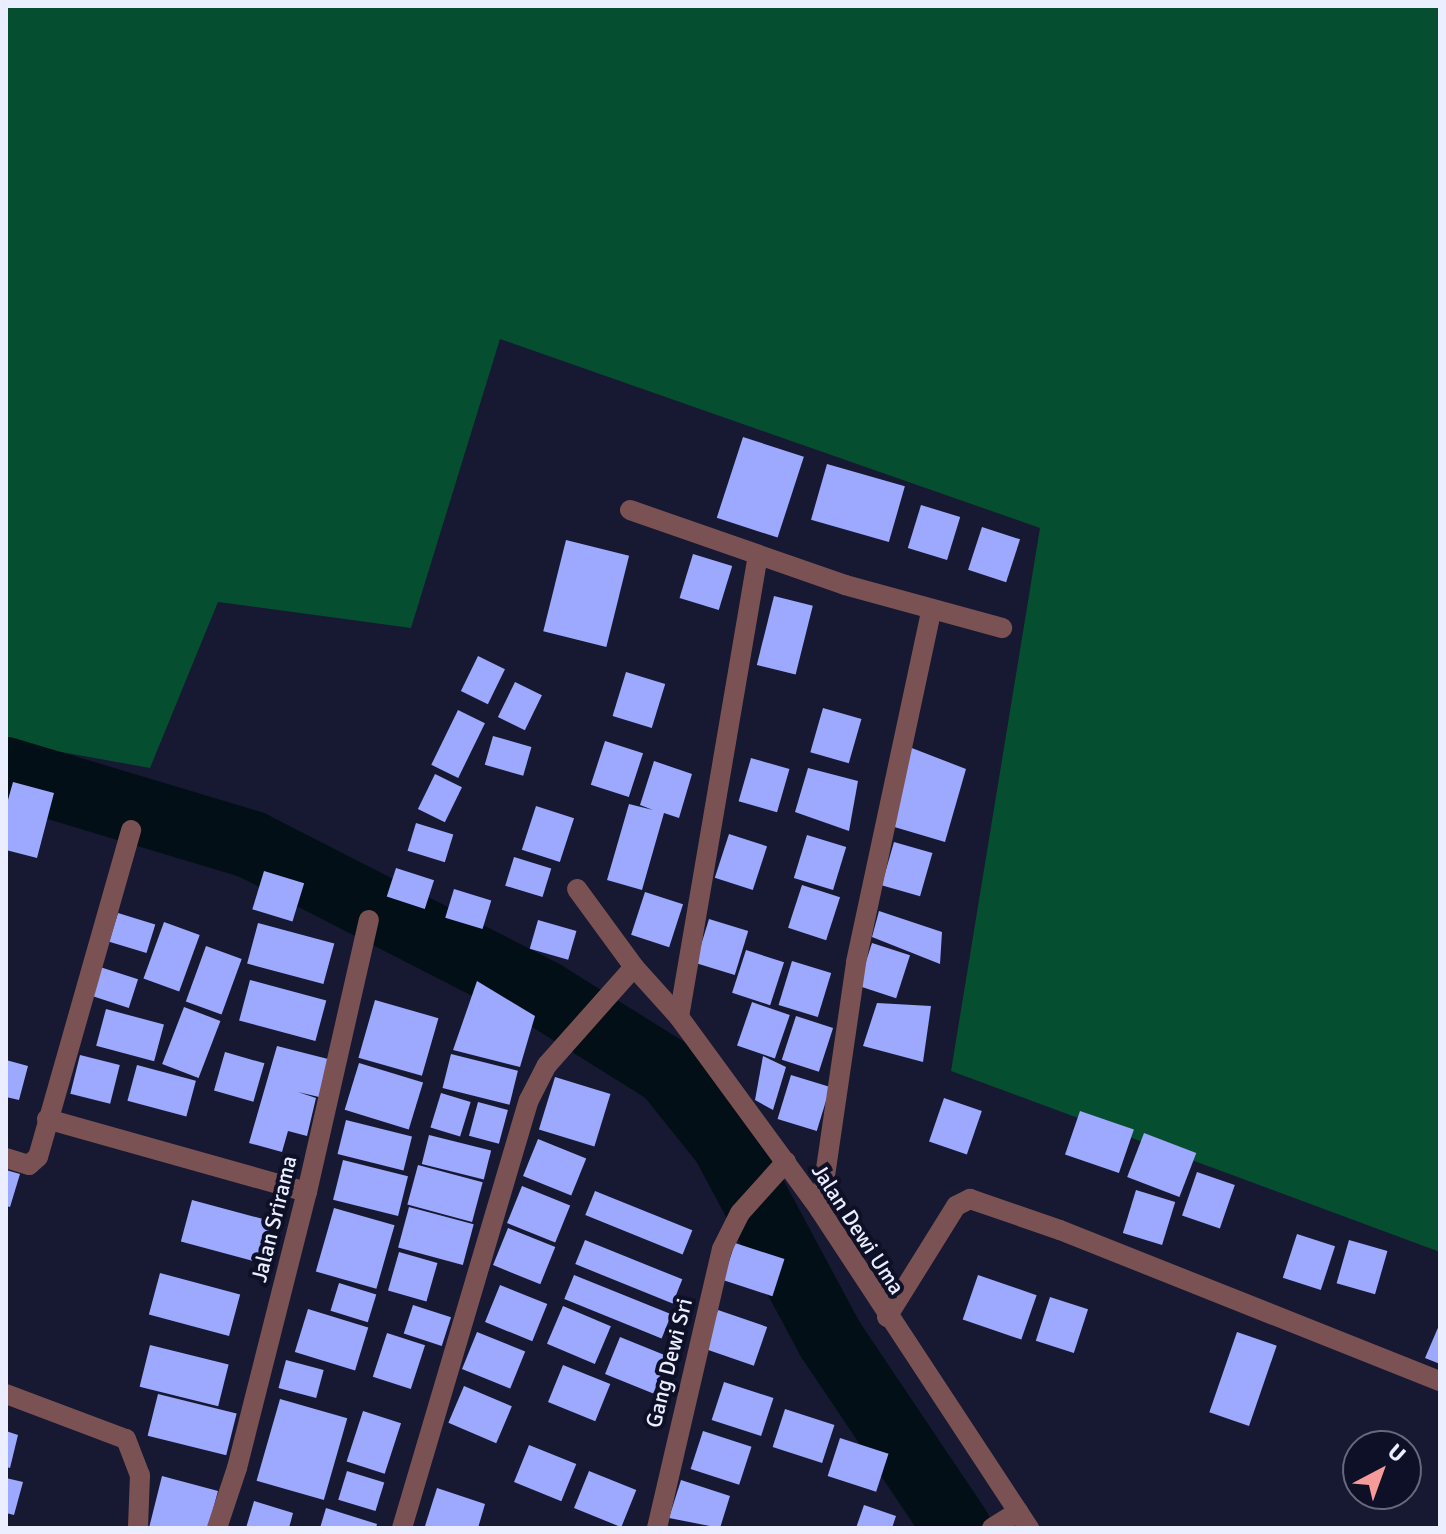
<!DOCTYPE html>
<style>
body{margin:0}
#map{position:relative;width:1446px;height:1534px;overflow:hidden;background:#161931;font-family:Signika,sans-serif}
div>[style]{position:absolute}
.green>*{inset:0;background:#054e2f}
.river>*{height:68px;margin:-34px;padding:0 34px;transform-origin:34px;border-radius:34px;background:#030f16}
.building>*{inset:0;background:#9ca9fe;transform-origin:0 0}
.minor>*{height:20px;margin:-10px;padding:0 10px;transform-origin:10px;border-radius:10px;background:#7b5253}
span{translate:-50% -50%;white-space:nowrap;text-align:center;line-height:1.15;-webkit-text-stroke:8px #0d1026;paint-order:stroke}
.street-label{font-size:22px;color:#eaeefe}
.frame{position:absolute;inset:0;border:8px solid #eaeefe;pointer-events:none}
.north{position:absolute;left:1342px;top:1430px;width:80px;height:80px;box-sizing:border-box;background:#0d1026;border:2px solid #65697c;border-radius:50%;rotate:41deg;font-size:22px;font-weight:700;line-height:32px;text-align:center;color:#eaeefe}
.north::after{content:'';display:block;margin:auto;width:28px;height:36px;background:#f59b99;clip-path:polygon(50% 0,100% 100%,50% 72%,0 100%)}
</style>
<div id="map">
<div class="green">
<div style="clip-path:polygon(6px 6px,1440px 6px,1440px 1252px,951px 1071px,1040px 528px,500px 339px,411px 628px,218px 602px,150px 768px,6px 742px)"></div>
</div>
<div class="river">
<div style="left:6px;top:771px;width:257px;rotate:16.7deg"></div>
<div style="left:252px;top:845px;width:329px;rotate:27.1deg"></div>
<div style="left:545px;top:995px;width:145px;rotate:32deg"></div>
<div style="left:668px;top:1072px;width:91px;rotate:51.2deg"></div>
<div style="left:725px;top:1143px;width:222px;rotate:61.8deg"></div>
<div style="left:830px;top:1339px;width:228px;rotate:56.1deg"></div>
</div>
<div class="building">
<div style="left:743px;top:437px;width:64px;height:85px;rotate:18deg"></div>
<div style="left:827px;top:464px;width:81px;height:58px;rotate:16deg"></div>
<div style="left:921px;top:505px;width:41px;height:45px;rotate:17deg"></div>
<div style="left:982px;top:527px;width:40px;height:45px;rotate:18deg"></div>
<div style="left:566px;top:540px;width:65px;height:94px;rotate:14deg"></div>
<div style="left:693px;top:554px;width:41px;height:46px;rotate:17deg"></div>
<div style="left:774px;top:596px;width:40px;height:71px;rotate:14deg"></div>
<div style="left:478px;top:656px;width:30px;height:39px;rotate:26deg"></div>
<div style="left:626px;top:672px;width:41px;height:46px;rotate:17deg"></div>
<div style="left:515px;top:682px;width:30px;height:39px;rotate:26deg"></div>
<div style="left:823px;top:708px;width:40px;height:46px;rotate:16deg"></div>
<div style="left:458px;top:710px;width:30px;height:61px;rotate:26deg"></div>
<div style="left:493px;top:736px;width:40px;height:30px;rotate:16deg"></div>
<div style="left:605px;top:741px;width:40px;height:46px;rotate:18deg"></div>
<div style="clip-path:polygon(904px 745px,966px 769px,945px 842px,891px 826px)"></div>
<div style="left:751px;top:758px;width:40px;height:45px;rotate:16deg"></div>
<div style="clip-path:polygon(654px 761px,692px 774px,679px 818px,664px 813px,642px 890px,607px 880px,629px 804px,653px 810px,640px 805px)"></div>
<div style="clip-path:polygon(808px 768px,858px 781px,849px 831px,795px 812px)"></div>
<div style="left:435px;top:774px;width:30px;height:39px;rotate:26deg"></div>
<div style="clip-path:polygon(13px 782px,54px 793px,37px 858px,6px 850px,6px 807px)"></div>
<div style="left:536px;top:806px;width:40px;height:46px;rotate:18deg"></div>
<div style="left:416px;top:823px;width:39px;height:29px;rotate:17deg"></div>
<div style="left:729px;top:834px;width:40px;height:46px;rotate:18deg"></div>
<div style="left:807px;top:835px;width:41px;height:45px;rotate:17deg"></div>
<div style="left:894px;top:842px;width:40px;height:45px;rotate:16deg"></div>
<div style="left:514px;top:857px;width:39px;height:30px;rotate:17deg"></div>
<div style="left:396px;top:868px;width:40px;height:30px;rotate:18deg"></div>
<div style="left:264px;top:871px;width:42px;height:40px;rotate:17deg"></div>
<div style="left:802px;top:885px;width:40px;height:45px;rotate:18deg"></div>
<div style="left:454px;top:889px;width:39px;height:30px;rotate:17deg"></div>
<div style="left:645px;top:892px;width:40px;height:45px;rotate:18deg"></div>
<div style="clip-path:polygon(879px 911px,942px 932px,940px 964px,872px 937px)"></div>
<div style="left:118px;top:913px;width:39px;height:30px;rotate:17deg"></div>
<div style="left:709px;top:919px;width:41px;height:46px;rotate:17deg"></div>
<div style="left:538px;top:920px;width:40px;height:30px;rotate:16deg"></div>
<div style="left:164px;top:922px;width:38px;height:60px;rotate:20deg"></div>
<div style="left:258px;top:923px;width:79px;height:42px;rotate:15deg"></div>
<div style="left:872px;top:943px;width:40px;height:45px;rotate:18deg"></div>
<div style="left:206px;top:946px;width:38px;height:59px;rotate:20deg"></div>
<div style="left:746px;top:950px;width:40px;height:45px;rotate:18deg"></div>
<div style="left:792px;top:961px;width:41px;height:46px;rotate:17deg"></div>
<div style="left:100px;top:967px;width:40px;height:30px;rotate:18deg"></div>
<div style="left:250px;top:980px;width:79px;height:42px;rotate:15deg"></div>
<div style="clip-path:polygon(477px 981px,535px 1016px,520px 1067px,453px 1050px)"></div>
<div style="left:375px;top:1000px;width:66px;height:60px;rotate:16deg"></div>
<div style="left:752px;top:1002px;width:40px;height:46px;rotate:19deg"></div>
<div style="clip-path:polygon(877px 1003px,931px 1006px,923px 1062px,863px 1046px)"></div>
<div style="left:184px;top:1007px;width:39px;height:61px;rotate:21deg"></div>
<div style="left:106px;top:1009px;width:60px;height:38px;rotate:15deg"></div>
<div style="left:796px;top:1016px;width:39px;height:46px;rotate:18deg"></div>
<div style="clip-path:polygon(277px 1046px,328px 1059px,319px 1097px,298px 1092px,316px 1098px,307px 1136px,288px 1131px,282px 1152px,249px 1143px)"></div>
<div style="left:225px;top:1052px;width:41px;height:40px;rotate:16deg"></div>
<div style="left:451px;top:1054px;width:69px;height:35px;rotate:14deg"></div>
<div style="left:80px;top:1055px;width:41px;height:40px;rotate:14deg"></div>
<div style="clip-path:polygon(763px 1056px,786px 1067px,773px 1110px,755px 1100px)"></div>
<div style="clip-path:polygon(6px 1060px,28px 1066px,19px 1100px,6px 1097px)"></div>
<div style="left:359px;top:1063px;width:67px;height:49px;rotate:17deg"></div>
<div style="left:137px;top:1065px;width:61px;height:37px;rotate:15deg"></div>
<div style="left:791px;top:1075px;width:41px;height:46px;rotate:17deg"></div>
<div style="left:555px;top:1077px;width:58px;height:55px;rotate:17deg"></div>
<div style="left:441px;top:1093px;width:31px;height:36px;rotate:17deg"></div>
<div style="left:944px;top:1098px;width:40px;height:46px;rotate:19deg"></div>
<div style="left:478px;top:1102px;width:31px;height:35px;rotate:15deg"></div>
<div style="left:1080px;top:1111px;width:57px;height:46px;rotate:19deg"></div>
<div style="left:346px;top:1120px;width:68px;height:35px;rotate:14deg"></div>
<div style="left:1144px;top:1133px;width:56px;height:47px;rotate:21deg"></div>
<div style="left:429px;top:1135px;width:64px;height:30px;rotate:14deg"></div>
<div style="left:538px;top:1139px;width:52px;height:40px;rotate:22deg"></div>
<div style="left:343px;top:1160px;width:67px;height:41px;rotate:14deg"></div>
<div style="left:418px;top:1165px;width:67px;height:41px;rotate:15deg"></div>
<div style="clip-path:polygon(6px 1170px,20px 1174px,10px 1207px,6px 1206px)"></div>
<div style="left:1197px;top:1172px;width:40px;height:46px;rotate:19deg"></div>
<div style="left:522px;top:1186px;width:52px;height:40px;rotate:22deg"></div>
<div style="left:1136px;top:1190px;width:41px;height:45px;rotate:17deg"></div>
<div style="left:595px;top:1191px;width:105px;height:26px;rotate:22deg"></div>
<div style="left:192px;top:1200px;width:82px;height:43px;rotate:15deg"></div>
<div style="left:409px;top:1207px;width:67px;height:42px;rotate:15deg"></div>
<div style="left:334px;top:1208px;width:63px;height:66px;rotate:16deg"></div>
<div style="left:508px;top:1228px;width:51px;height:40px;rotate:22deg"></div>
<div style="left:1297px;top:1234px;width:40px;height:46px;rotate:18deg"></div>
<div style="left:585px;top:1240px;width:105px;height:26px;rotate:22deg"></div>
<div style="left:1349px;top:1240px;width:40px;height:45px;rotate:16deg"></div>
<div style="left:735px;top:1243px;width:52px;height:39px;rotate:18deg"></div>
<div style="left:399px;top:1252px;width:40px;height:40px;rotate:16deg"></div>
<div style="left:160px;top:1273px;width:83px;height:43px;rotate:15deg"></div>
<div style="left:574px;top:1275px;width:105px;height:26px;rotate:22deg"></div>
<div style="left:978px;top:1275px;width:62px;height:47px;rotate:19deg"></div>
<div style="left:339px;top:1283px;width:39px;height:29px;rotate:17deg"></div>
<div style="left:500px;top:1285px;width:51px;height:40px;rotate:22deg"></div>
<div style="left:1050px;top:1297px;width:40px;height:46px;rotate:18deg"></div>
<div style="left:413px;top:1305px;width:40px;height:30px;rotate:18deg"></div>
<div style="left:563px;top:1306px;width:52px;height:41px;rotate:23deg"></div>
<div style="left:308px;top:1309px;width:63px;height:45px;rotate:17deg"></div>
<div style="left:718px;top:1310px;width:52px;height:41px;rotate:19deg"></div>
<div style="clip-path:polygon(1440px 1323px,1440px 1364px,1425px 1358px)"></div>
<div style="left:477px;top:1332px;width:52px;height:40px;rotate:22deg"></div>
<div style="left:1237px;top:1332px;width:42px;height:85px;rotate:19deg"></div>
<div style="left:387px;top:1333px;width:40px;height:46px;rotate:18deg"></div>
<div style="left:620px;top:1337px;width:52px;height:40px;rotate:22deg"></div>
<div style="left:150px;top:1345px;width:81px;height:43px;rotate:14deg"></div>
<div style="left:286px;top:1360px;width:39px;height:29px;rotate:15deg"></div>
<div style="left:563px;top:1365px;width:51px;height:40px;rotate:22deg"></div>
<div style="left:724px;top:1382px;width:52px;height:40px;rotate:18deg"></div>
<div style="left:464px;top:1386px;width:52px;height:40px;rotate:23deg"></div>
<div style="left:158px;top:1394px;width:81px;height:43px;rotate:14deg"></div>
<div style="left:280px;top:1399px;width:70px;height:85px;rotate:16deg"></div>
<div style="left:785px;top:1409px;width:52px;height:40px;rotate:18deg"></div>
<div style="left:363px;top:1411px;width:40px;height:53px;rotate:18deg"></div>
<div style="clip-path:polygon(6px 1431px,18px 1435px,10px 1468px,6px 1467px)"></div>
<div style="left:703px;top:1431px;width:51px;height:40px;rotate:18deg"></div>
<div style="left:840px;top:1438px;width:51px;height:40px;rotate:18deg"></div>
<div style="left:529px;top:1445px;width:51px;height:40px;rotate:22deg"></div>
<div style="left:347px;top:1471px;width:39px;height:30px;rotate:17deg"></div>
<div style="left:589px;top:1471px;width:51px;height:40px;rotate:22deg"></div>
<div style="clip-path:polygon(162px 1476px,218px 1491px,208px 1528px,149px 1528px)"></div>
<div style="clip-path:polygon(6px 1478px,23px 1482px,14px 1515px,6px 1513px)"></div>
<div style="clip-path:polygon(681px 1480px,730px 1496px,720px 1528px,669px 1518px)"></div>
<div style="clip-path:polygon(437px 1488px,485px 1504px,478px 1528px,425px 1526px)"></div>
<div style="clip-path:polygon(254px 1501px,293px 1513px,289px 1528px,246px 1528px)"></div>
<div style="clip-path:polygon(864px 1505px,896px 1516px,892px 1528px,856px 1528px)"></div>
<div style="clip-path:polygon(326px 1508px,377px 1524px,376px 1528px,320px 1528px)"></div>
</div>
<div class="minor">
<div style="left:630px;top:510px;width:228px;rotate:19.2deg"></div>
<div style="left:845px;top:585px;width:163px;rotate:15.3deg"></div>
<div style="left:577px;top:889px;width:97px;rotate:53.8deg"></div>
<div style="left:634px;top:967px;width:67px;rotate:48deg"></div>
<div style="left:679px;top:1017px;width:239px;rotate:53.8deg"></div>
<div style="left:820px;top:1210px;width:381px;rotate:56.7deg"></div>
<div style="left:679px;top:1017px;width:467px;rotate:-80.3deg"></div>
<div style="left:47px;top:1119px;width:270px;rotate:15.7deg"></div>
<div style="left:6px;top:1158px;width:24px;rotate:17deg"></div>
<div style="left:29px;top:1165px;width:12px;rotate:-42deg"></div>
<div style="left:38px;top:1157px;width:340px;rotate:-74.1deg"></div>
<div style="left:820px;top:1210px;width:251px;rotate:-81.7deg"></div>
<div style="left:856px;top:962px;width:358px;rotate:-77.9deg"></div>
<div style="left:887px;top:1317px;width:131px;rotate:-58.1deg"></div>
<div style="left:956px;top:1206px;width:16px;rotate:-27deg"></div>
<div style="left:970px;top:1199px;width:95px;rotate:19deg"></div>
<div style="left:1060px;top:1230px;width:409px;rotate:21.7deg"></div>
<div style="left:6px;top:1394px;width:128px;rotate:20.6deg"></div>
<div style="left:126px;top:1439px;width:39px;rotate:69deg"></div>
<div style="left:140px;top:1475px;width:53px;rotate:92.2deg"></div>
<div style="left:217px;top:1528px;width:63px;rotate:-71.6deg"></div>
<div style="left:237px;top:1468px;width:285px;rotate:-75.8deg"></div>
<div style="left:307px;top:1192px;width:279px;rotate:-77.2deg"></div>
<div style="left:402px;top:1528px;width:446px;rotate:-73.5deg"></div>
<div style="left:529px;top:1100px;width:39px;rotate:-63deg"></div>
<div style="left:547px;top:1065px;width:131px;rotate:-48.4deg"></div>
<div style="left:657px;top:1528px;width:286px;rotate:-76.9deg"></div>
<div style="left:722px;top:1249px;width:40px;rotate:-63.4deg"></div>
<div style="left:740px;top:1213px;width:69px;rotate:-48deg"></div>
<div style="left:992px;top:1528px;width:31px;rotate:-32deg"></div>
</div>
<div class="street-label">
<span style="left:274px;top:1219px;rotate:-76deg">Jalan Srirama</span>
<span style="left:858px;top:1229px;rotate:57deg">Jalan Dewi Uma</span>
<span style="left:669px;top:1363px;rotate:-76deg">Gang Dewi Sri</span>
</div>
<div class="frame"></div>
<div class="north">U</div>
</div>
